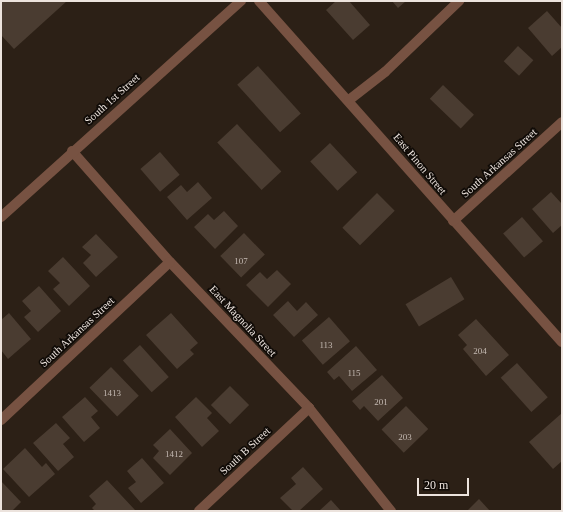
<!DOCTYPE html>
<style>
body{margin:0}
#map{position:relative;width:563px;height:512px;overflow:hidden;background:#2c2016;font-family:"Times New Roman",serif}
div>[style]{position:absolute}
.building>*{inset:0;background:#4a3c31;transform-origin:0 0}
.minor>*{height:10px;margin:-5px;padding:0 5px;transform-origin:5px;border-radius:5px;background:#775242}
span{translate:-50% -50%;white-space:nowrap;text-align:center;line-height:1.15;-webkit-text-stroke:3.5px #100b07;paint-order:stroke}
.number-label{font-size:9px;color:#c4b9b2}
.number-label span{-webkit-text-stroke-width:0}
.street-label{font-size:11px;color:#ece3dd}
.frame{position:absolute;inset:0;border:2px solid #ece3dd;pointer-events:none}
.scale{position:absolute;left:417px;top:478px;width:52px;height:18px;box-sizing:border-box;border:2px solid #ece3dd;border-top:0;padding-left:5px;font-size:12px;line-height:14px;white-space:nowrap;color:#ece3dd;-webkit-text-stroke:3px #100b07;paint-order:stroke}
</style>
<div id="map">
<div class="building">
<div style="clip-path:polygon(1px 1px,67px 1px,14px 49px,1px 35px)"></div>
<div style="clip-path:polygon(336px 1px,349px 1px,370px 25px,353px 40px,326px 10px)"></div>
<div style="clip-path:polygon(392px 1px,406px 1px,398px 8px)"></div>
<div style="clip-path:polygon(547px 11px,562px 28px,562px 47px,552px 56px,528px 28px)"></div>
<div style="left:518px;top:46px;width:21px;height:21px;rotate:43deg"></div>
<div style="left:258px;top:66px;width:64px;height:28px;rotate:48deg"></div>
<div style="left:443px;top:85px;width:43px;height:19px;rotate:44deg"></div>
<div style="left:237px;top:124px;width:65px;height:27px;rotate:47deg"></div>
<div style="left:330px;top:143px;width:40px;height:27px;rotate:47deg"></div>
<div style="left:160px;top:152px;width:30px;height:26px;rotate:49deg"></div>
<div style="clip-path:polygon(198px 182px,212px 198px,187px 220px,167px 197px,181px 185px,187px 192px)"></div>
<div style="clip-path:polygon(551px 192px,562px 204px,562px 225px,553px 233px,532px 209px)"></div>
<div style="left:377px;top:193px;width:25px;height:49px;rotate:45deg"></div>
<div style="clip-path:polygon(224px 211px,238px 226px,215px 249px,194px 227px,208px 214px,214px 220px)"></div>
<div style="left:522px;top:217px;width:32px;height:25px;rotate:49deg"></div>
<div style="left:244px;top:233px;width:30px;height:33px;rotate:46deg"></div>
<div style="clip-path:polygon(96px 234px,118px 257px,96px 277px,83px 263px,91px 255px,82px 247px)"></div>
<div style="clip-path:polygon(63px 257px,90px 286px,69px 306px,53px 289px,60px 283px,48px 271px)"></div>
<div style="clip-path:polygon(277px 270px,291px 284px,268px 307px,246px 285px,260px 272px,267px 279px)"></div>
<div style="left:451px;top:277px;width:26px;height:53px;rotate:59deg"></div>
<div style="clip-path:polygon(39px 286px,61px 311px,38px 332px,24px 317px,31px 311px,22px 301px)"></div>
<div style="clip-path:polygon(288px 301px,297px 311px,306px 302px,318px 315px,294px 337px,273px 315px)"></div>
<div style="clip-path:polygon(9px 313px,31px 339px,8px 359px,1px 350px,1px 320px)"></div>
<div style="clip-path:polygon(171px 313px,198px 343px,190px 350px,194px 354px,177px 369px,146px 335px)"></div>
<div style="left:329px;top:317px;width:32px;height:36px;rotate:49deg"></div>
<div style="clip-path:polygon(476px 319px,509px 355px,486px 376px,463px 349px,467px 345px,458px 335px)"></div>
<div style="left:140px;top:345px;width:43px;height:23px;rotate:48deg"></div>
<div style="clip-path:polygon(356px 346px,377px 370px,352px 391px,339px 376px,334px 380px,327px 372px)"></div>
<div style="left:517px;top:363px;width:46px;height:22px;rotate:48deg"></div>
<div style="left:111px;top:367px;width:40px;height:30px;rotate:46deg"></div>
<div style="clip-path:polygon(382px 375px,403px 398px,378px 421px,364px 406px,360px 410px,352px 401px)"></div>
<div style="left:230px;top:386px;width:27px;height:27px;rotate:45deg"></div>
<div style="clip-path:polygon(85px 397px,98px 411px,91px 417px,100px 428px,84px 442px,62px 417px)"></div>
<div style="clip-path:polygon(196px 397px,212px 413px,207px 418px,219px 431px,202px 447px,175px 417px)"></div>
<div style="left:406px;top:406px;width:32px;height:34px;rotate:46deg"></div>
<div style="clip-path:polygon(562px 413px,562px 461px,553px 469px,529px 442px)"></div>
<div style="clip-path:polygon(56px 423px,70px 438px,63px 444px,74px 457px,58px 471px,33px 443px)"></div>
<div style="clip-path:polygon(170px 429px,192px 453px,170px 475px,153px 458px,159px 451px,153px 445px)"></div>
<div style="clip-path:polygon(25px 448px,42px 467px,46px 463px,55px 474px,29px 497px,3px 469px)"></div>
<div style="clip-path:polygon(142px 458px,164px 483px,141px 503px,128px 488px,136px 482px,127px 471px)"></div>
<div style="clip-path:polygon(303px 467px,323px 489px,299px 511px,293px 511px,280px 498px,296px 484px,291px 478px)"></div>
<div style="clip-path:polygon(107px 480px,135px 510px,134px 511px,95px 511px,92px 508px,96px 504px,89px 496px)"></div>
<div style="clip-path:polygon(1px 481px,21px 502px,12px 511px,1px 511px)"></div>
<div style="clip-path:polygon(479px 499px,490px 511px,467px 511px)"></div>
<div style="clip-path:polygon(331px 500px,341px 511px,319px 511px)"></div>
</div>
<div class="minor">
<div style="left:259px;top:1px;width:456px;rotate:48.4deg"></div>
<div style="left:349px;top:100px;width:46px;rotate:-37.9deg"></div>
<div style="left:385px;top:72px;width:103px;rotate:-43.8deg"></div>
<div style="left:72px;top:151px;width:148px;rotate:48.6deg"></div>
<div style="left:170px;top:262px;width:202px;rotate:46.4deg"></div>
<div style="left:309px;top:408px;width:132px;rotate:51.5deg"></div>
<div style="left:1px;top:217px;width:323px;rotate:-42deg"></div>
<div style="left:453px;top:221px;width:147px;rotate:-42.2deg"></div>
<div style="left:1px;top:420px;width:231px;rotate:-43.1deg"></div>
<div style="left:199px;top:511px;width:151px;rotate:-43.1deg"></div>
</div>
<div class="number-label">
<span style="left:241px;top:261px">107</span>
<span style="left:326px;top:345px">113</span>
<span style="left:480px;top:351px">204</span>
<span style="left:354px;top:373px">115</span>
<span style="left:112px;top:393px">1413</span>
<span style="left:381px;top:402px">201</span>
<span style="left:405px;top:437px">203</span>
<span style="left:174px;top:454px">1412</span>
</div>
<div class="street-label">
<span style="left:112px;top:99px;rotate:-42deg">South 1st Street</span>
<span style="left:499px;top:163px;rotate:-42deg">South Arkansas Street</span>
<span style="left:420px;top:164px;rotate:50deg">East Pinon Street</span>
<span style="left:243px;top:321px;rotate:47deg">East Magnolia Street</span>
<span style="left:77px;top:332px;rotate:-43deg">South Arkansas Street</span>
<span style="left:245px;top:451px;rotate:-43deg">South B Street</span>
</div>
<div class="frame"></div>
<div class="scale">20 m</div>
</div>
